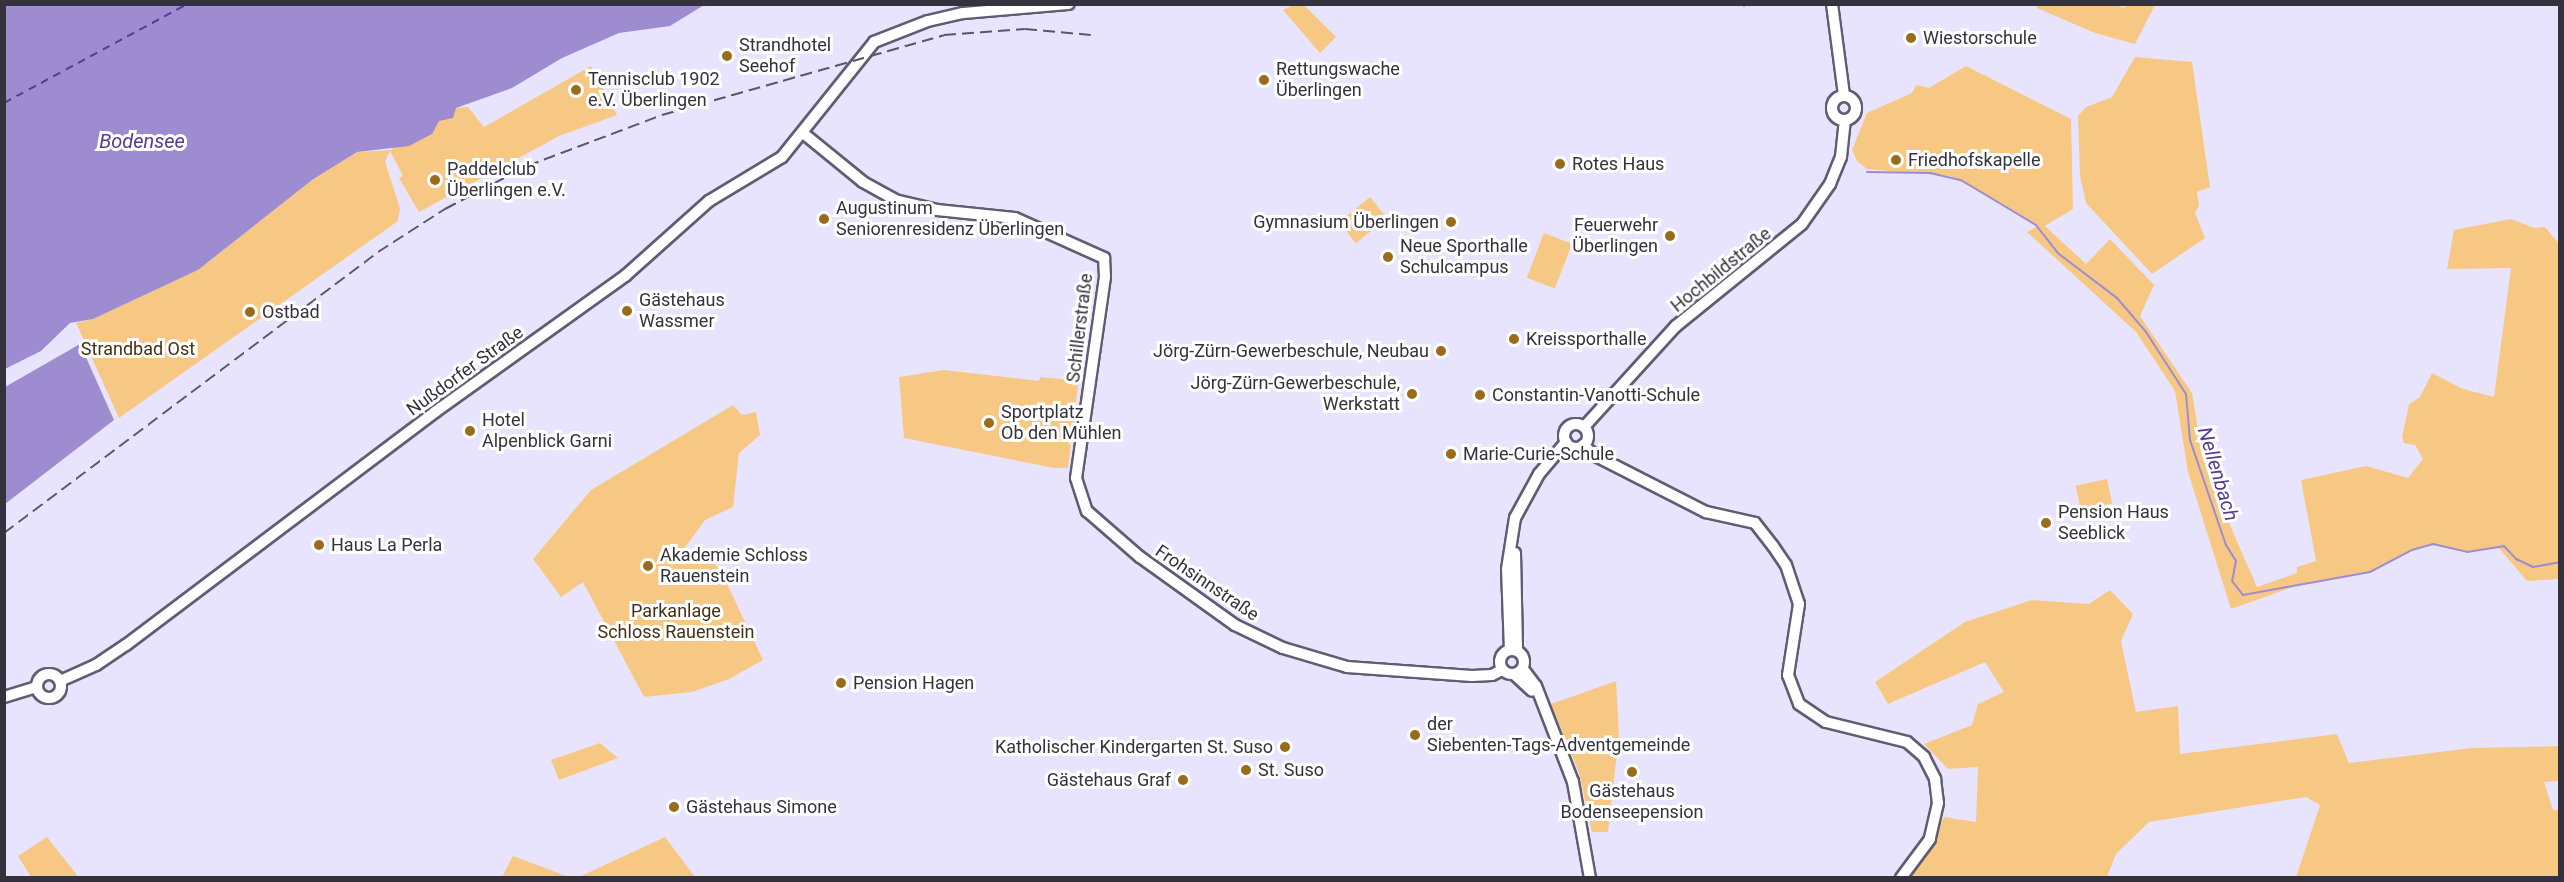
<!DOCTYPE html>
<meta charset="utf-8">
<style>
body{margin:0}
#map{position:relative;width:2564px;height:882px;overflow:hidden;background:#e9e4fe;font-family:Roboto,sans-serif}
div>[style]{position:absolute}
.green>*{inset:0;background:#f7c884;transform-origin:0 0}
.water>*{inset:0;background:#9e8cd1}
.stream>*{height:2px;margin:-1px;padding:0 1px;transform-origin:1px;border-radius:1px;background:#9e8cd1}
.ferry>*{height:1.5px;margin-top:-0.75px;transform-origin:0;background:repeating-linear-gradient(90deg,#563b8e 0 8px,transparent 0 14px)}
.roads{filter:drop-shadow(2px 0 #615c72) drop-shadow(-2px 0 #615c72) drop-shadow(0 2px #615c72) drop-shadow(0 -2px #615c72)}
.tertiary>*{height:10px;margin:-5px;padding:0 5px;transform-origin:5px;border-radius:5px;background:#fff}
.tertiary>.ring{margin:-5px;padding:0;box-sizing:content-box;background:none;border:10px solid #fff;border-radius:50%}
.rail>*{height:2px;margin-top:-1px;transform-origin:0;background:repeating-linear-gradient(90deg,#5a5765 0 12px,transparent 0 18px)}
.dots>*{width:16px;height:16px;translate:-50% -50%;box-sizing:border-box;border:3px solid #fff;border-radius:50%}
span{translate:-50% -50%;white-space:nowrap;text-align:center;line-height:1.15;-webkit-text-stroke:6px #fff;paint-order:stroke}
.poi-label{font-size:18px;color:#34323c}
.left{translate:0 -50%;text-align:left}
.right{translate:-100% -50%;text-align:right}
.street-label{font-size:18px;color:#34323c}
.park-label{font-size:18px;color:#443113}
.water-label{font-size:20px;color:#563b8e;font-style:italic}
.frame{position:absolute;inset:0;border:6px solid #34323c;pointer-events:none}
</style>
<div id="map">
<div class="green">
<div style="clip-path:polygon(2038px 4px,2112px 4px,2124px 8px,2126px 5px,2155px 5px,2135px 44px,2095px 33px,2037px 8px)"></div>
<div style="clip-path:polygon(1294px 5px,1304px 5px,1336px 37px,1320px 53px,1283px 10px)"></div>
<div style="clip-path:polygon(2135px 57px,2192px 62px,2210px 187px,2197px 192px,2199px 206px,2195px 213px,2205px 238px,2152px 274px,2086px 203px,2080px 176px,2078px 116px,2086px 107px,2112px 97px)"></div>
<div style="clip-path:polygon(591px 66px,617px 115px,559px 136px,419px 212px,399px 178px,403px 176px,390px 151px,385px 162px,400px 208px,398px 221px,119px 418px,76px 323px,93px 319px,198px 270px,312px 180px,357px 152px,390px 150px,456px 108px,468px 107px,484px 127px)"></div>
<div style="clip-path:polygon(1966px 66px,2071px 119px,2073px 209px,2045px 226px,2086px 264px,2110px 239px,2154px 285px,2140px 316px,2192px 393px,2200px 442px,2215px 491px,2257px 587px,2297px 573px,2297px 567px,2316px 561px,2301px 480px,2366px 466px,2408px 478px,2423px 459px,2415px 445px,2404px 443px,2402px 437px,2409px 404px,2420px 397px,2432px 373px,2463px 389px,2494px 397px,2511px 268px,2447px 269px,2454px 230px,2511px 219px,2534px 228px,2545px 227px,2560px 245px,2559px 579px,2527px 581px,2498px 547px,2467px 552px,2433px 544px,2412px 550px,2370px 572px,2301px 584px,2231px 609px,2188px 472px,2175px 391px,2136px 332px,2027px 232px,2038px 226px,1951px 176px,1867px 169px,1857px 161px,1852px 150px,1867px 113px,1912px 93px,1916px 85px,1929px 88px)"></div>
<div style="left:1370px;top:197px;width:27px;height:40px;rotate:51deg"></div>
<div style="left:1544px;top:233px;width:30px;height:48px;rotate:21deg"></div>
<div style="clip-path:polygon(944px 370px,1039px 381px,1040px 377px,1071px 380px,1078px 385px,1068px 468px,1054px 468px,904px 438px,899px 377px)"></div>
<div style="clip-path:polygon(733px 405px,742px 415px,756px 412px,760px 435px,739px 453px,733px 507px,705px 520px,684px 549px,691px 561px,713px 563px,720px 569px,763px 660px,729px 679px,692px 692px,644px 697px,583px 582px,561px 597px,533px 559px,591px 490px)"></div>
<div style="left:2107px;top:479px;width:25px;height:32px;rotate:78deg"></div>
<div style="clip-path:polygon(2110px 590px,2133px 614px,2121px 641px,2136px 712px,2178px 706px,2180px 754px,2337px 734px,2349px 763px,2472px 748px,2559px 746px,2559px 781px,2544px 782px,2553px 810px,2559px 810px,2559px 877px,2296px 877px,2320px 805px,2306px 797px,2149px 822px,2116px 854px,2107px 877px,1910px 877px,1924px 860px,1944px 817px,1976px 822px,1978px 767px,1948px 769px,1924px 744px,1972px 725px,1978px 704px,2004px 692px,1985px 662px,1888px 704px,1875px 682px,1965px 622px,2032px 600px,2089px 604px)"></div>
<div style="clip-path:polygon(1616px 681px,1619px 735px,1608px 832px,1592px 832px,1579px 773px,1551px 704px)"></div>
<div style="clip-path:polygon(600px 743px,618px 758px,559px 780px,551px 760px)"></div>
<div style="clip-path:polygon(47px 837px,77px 875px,76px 877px,31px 877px,18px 856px)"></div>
<div style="clip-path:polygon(665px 837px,695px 877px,579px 877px)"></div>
<div style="clip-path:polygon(513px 856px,569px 877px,502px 877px)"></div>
</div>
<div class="water">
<div style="clip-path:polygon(5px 4px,704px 4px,704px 5px,670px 26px,619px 33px,562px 58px,512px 88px,456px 108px,453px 118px,439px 121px,432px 134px,409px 146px,357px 152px,312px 180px,198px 270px,93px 319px,70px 323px,41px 351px,5px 369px)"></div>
<div style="clip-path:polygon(80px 344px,114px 420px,5px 504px,5px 387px)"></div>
</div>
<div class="stream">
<div style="left:1744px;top:4px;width:2px;rotate:90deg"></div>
<div style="left:2115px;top:4px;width:10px"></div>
<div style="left:1867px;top:172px;width:63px;rotate:0.9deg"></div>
<div style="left:1930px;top:173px;width:32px;rotate:13deg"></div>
<div style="left:1961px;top:180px;width:87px;rotate:31deg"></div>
<div style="left:2036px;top:225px;width:37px;rotate:52deg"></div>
<div style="left:2059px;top:254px;width:73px;rotate:37.2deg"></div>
<div style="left:2117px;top:298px;width:45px;rotate:49.5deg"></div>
<div style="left:2146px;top:332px;width:74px;rotate:57.2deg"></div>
<div style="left:2186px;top:394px;width:46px;rotate:85deg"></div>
<div style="left:2190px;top:440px;width:111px;rotate:71.1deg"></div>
<div style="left:2226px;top:545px;width:19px;rotate:58deg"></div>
<div style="left:2236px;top:561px;width:20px;rotate:101deg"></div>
<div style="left:2232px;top:581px;width:18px;rotate:52deg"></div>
<div style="left:2243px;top:595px;width:129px;rotate:-10.3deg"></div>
<div style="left:2370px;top:572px;width:47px;rotate:-27.6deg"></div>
<div style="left:2412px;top:550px;width:22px;rotate:-16deg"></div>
<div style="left:2433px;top:544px;width:35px;rotate:13deg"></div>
<div style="left:2467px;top:552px;width:37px;rotate:-9deg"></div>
<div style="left:2504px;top:546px;width:18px;rotate:47deg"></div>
<div style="left:2516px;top:559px;width:19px;rotate:25deg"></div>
<div style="left:2533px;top:567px;width:27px;rotate:-10deg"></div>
</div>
<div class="ferry">
<div style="left:4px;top:103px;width:208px;rotate:-28.4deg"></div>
</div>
<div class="roads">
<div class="tertiary">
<div style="left:1832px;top:4px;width:92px;rotate:82.5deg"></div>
<div class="ring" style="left:1832px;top:96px;width:14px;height:14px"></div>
<div style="left:803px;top:133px;width:77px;rotate:39.2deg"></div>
<div style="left:863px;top:182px;width:37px;rotate:29deg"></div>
<div style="left:895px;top:200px;width:43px;rotate:13.4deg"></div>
<div style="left:937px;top:210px;width:78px;rotate:5.9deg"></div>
<div style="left:1015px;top:218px;width:98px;rotate:24.2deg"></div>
<div style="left:1104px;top:258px;width:19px;rotate:87deg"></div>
<div style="left:1105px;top:277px;width:203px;rotate:98.2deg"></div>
<div style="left:1076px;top:478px;width:35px;rotate:72deg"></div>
<div style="left:1087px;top:511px;width:70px;rotate:41deg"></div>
<div style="left:1140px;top:557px;width:117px;rotate:35.6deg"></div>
<div style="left:1235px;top:625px;width:53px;rotate:25.6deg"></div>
<div style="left:1283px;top:648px;width:67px;rotate:16.5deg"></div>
<div style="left:1347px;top:667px;width:125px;rotate:4.1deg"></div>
<div style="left:1472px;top:676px;width:20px;rotate:-3deg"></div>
<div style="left:1492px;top:675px;width:11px;rotate:-27deg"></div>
<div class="ring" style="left:1564px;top:424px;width:14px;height:14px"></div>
<div style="left:1584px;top:427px;width:137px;rotate:-47.7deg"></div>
<div style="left:1676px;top:326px;width:162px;rotate:-39deg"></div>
<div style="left:1802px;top:224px;width:49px;rotate:-55deg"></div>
<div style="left:1830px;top:184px;width:29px;rotate:-68deg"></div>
<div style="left:1841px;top:157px;width:37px;rotate:-84deg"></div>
<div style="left:1583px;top:445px;width:15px;rotate:42deg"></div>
<div style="left:1594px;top:455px;width:126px;rotate:27deg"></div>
<div style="left:1706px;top:512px;width:50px;rotate:12.7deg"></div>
<div style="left:1755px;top:523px;width:29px;rotate:52deg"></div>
<div style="left:1773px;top:546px;width:23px;rotate:56deg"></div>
<div style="left:1786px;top:565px;width:41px;rotate:71.6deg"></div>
<div style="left:1799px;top:604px;width:72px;rotate:98.8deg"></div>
<div style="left:1788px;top:675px;width:31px;rotate:69deg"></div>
<div style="left:1799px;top:704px;width:32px;rotate:34deg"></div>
<div style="left:1826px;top:722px;width:83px;rotate:13.9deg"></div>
<div style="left:1907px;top:742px;width:23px;rotate:41deg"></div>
<div style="left:1924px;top:757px;width:25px;rotate:63deg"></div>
<div style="left:1935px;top:779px;width:24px;rotate:83deg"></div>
<div style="left:1938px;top:803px;width:37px;rotate:103deg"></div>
<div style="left:1930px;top:839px;width:49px;rotate:126.6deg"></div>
<div style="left:1515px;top:553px;width:98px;rotate:88.8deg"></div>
<div class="ring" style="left:1500px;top:650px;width:14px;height:14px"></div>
<div style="left:1510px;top:650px;width:81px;rotate:-92.1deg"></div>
<div style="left:1507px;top:569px;width:52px;rotate:-81.1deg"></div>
<div style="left:1515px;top:518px;width:50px;rotate:-61.4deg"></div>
<div style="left:1539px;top:474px;width:42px;rotate:-49.8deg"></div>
<div style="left:1523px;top:669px;width:21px;rotate:53deg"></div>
<div style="left:1536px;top:686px;width:103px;rotate:68.9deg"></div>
<div style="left:1573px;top:782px;width:97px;rotate:80deg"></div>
<div class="ring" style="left:37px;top:674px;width:14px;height:14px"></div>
<div style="left:1515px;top:675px;width:23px;rotate:43deg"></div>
<div style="left:60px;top:681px;width:39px;rotate:-24deg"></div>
<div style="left:96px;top:665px;width:36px;rotate:-34deg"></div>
<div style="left:126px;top:645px;width:387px;rotate:-37deg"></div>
<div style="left:435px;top:412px;width:234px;rotate:-35.6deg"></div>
<div style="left:625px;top:276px;width:113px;rotate:-41.8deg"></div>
<div style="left:709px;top:201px;width:85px;rotate:-31.1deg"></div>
<div style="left:782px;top:157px;width:147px;rotate:-51.3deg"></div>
<div style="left:874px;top:42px;width:58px;rotate:-21.3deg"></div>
<div style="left:928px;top:21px;width:36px;rotate:-13deg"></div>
<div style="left:963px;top:13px;width:106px;rotate:-4.9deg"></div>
<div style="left:4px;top:697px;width:34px;rotate:-17deg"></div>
</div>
</div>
<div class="rail">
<div style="left:4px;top:533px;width:468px;rotate:-36.9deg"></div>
<div style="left:378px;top:252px;width:80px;rotate:-32.7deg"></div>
<div style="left:445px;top:209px;width:93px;rotate:-27.7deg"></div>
<div style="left:527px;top:166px;width:144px;rotate:-20.7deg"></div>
<div style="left:662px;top:115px;width:293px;rotate:-15.8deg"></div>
<div style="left:944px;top:35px;width:81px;rotate:-4.2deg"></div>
<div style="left:1025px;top:29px;width:66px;rotate:5.2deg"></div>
</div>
<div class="dots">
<div style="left:1911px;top:38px;background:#996b1b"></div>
<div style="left:727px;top:56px;background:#996b1b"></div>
<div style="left:1264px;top:80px;background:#996b1b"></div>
<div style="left:576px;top:90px;background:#996b1b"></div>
<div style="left:1896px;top:160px;background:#996b1b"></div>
<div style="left:1560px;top:164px;background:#996b1b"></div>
<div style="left:435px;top:180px;background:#996b1b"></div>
<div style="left:824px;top:219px;background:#996b1b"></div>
<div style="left:1451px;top:222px;background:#996b1b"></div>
<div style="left:1670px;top:236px;background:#996b1b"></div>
<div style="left:1388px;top:257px;background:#996b1b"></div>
<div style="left:627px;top:311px;background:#996b1b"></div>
<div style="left:250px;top:312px;background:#996b1b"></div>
<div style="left:1514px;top:339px;background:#996b1b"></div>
<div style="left:1441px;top:351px;background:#996b1b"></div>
<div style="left:1412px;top:394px;background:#996b1b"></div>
<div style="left:1480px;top:395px;background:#996b1b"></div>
<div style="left:989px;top:423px;background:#996b1b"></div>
<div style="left:470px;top:431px;background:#996b1b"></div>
<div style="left:1451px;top:454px;background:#996b1b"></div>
<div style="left:2046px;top:523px;background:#996b1b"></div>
<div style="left:319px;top:545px;background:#996b1b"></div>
<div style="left:648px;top:566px;background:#996b1b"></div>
<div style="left:841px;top:683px;background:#996b1b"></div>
<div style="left:1415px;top:735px;background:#996b1b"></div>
<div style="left:1285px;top:747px;background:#996b1b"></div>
<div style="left:1246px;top:770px;background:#996b1b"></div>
<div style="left:1632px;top:772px;background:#996b1b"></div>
<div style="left:1183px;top:780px;background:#996b1b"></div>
<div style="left:674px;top:807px;background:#996b1b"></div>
</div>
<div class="poi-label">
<span class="left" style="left:1923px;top:38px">Wiestorschule</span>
<span class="left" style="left:739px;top:56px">Strandhotel<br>Seehof</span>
<span class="left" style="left:1276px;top:80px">Rettungswache<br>Überlingen</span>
<span class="left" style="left:588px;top:90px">Tennisclub 1902<br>e.V. Überlingen</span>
<span class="left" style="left:1908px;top:160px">Friedhofskapelle</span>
<span class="left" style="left:1572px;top:164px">Rotes Haus</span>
<span class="left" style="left:447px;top:180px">Paddelclub<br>Überlingen e.V.</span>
<span class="left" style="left:836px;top:219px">Augustinum<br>Seniorenresidenz Überlingen</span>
<span class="right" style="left:1439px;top:222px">Gymnasium Überlingen</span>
<span class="right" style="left:1658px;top:236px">Feuerwehr<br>Überlingen</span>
<span class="left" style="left:1400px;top:257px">Neue Sporthalle<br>Schulcampus</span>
<span class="left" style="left:639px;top:311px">Gästehaus<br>Wassmer</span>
<span class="left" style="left:262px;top:312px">Ostbad</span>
<span class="left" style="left:1526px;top:339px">Kreissporthalle</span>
<span class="right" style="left:1429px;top:351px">Jörg-Zürn-Gewerbeschule, Neubau</span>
<span class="right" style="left:1400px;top:394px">Jörg-Zürn-Gewerbeschule,<br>Werkstatt</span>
<span class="left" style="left:1492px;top:395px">Constantin-Vanotti-Schule</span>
<span class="left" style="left:1001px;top:423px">Sportplatz<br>Ob den Mühlen</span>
<span class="left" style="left:482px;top:431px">Hotel<br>Alpenblick Garni</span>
<span class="left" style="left:1463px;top:454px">Marie-Curie-Schule</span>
<span class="left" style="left:2058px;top:523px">Pension Haus<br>Seeblick</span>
<span class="left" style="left:331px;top:545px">Haus La Perla</span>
<span class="left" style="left:660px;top:566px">Akademie Schloss<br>Rauenstein</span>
<span class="left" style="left:853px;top:683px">Pension Hagen</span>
<span class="left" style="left:1427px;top:735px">der<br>Siebenten-Tags-Adventgemeinde</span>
<span class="right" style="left:1273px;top:747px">Katholischer Kindergarten St. Suso</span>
<span class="left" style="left:1258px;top:770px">St. Suso</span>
<span class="right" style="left:1171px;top:780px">Gästehaus Graf</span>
<span style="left:1632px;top:802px">Gästehaus<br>Bodenseepension</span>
<span class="left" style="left:686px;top:807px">Gästehaus Simone</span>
</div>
<div class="street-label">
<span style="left:1721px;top:270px;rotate:-39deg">Hochbildstraße</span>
<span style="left:1080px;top:328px;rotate:-83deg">Schillerstraße</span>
<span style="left:465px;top:371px;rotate:-36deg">Nußdorfer Straße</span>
<span style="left:1207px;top:583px;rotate:34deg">Frohsinnstraße</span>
</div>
<div class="park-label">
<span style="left:138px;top:349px">Strandbad Ost</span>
<span style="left:676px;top:622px">Parkanlage<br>Schloss Rauenstein</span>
</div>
<div class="water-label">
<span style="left:142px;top:141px">Bodensee</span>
<span style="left:2218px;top:474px;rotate:73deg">Nellenbach</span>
</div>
<div class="frame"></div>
</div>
